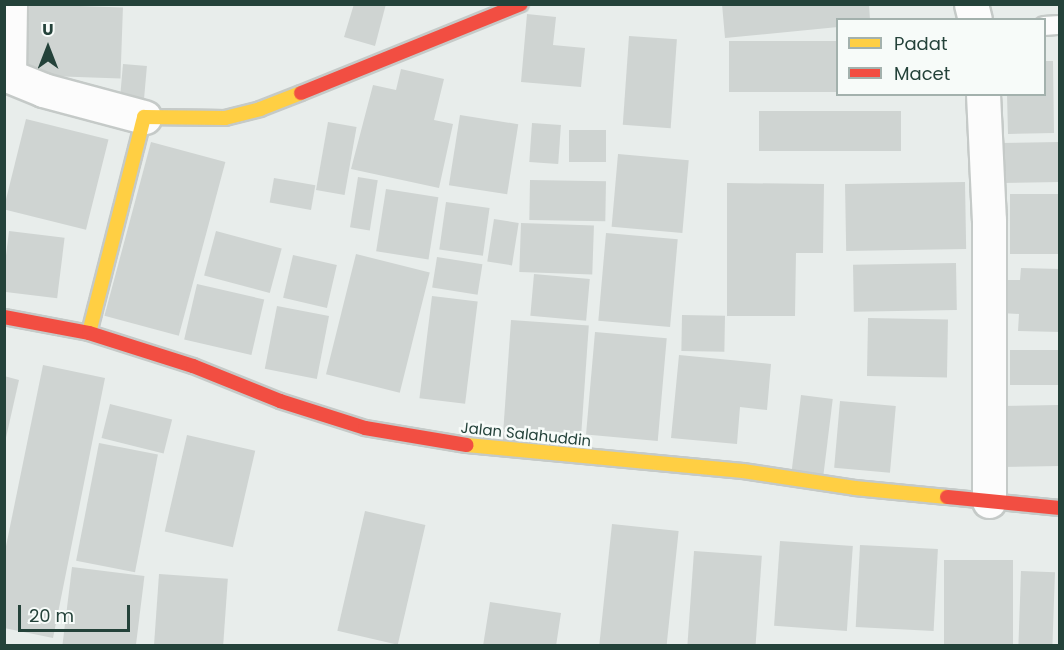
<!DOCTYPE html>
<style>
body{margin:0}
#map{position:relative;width:1064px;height:650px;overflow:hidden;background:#e8edeb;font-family:Poppins,sans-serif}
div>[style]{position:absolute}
.building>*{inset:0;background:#cfd4d2;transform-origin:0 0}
.roads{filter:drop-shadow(2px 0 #c5cac8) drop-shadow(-2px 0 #c5cac8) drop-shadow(0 2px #c5cac8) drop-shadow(0 -2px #c5cac8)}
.lane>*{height:18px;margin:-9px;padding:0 9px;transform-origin:9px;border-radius:9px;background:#fcfcfc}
.street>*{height:33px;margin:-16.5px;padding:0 16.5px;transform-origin:16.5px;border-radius:16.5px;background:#fcfcfc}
.slow>*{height:14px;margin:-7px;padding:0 7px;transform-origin:7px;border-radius:7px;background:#ffcf43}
.jam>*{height:14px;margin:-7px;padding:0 7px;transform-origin:7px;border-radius:7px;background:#f24e42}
span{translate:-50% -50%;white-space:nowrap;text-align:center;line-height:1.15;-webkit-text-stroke:5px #f7fbf9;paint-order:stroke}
.street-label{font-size:15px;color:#24423a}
.frame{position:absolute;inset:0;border:6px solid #24423a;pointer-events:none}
.legend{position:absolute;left:836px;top:18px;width:210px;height:78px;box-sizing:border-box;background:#f7fbf9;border:2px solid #a3b1ad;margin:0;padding:8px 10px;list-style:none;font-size:18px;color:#24423a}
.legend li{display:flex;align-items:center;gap:12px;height:30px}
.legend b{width:30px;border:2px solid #a3b1ad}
.north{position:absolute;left:18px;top:18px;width:60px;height:60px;-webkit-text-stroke:4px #f7fbf9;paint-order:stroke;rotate:0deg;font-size:16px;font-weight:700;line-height:24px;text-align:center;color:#24423a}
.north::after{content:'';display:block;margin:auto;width:21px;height:27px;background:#24423a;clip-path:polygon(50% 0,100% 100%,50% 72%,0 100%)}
.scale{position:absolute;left:18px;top:605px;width:112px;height:27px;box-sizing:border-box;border:3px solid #24423a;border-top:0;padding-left:8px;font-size:18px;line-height:21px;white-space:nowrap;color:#24423a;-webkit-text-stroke:4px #f7fbf9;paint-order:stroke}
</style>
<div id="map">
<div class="building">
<div style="left:23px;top:4px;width:100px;height:71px;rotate:2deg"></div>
<div style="clip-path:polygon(354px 4px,386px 4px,375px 46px,344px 37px)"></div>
<div style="clip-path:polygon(722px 4px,869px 4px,870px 20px,838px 20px,838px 27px,725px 38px)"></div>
<div style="clip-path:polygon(527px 14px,556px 17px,553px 45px,585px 48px,581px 87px,521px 82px)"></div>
<div style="left:629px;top:36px;width:48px;height:89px;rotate:4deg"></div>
<div style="left:838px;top:41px;width:51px;height:109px;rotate:90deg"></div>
<div style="clip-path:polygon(1044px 61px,1053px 61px,1054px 133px,1008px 134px,1007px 94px,1044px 94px)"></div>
<div style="left:123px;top:64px;width:24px;height:38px;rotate:5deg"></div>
<div style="clip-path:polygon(401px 69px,444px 79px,434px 120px,453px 124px,439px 188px,351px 169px,373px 85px,396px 90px)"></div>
<div style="left:759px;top:111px;width:142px;height:40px"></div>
<div style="left:460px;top:115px;width:59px;height:71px;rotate:9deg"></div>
<div style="left:26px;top:119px;width:85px;height:93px;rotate:14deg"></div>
<div style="left:328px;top:122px;width:29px;height:69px;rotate:10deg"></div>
<div style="left:532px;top:123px;width:29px;height:39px;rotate:4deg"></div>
<div style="left:569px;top:130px;width:37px;height:32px"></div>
<div style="left:151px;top:142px;width:77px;height:180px;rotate:15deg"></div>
<div style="left:1059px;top:142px;width:40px;height:60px;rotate:89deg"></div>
<div style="left:618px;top:154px;width:71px;height:73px;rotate:5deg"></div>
<div style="left:358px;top:177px;width:20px;height:51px;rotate:9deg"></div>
<div style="left:274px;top:178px;width:42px;height:25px;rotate:10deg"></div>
<div style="left:530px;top:180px;width:76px;height:40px;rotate:1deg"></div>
<div style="left:965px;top:182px;width:67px;height:120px;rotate:89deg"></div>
<div style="clip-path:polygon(727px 183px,824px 184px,823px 253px,796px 253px,795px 316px,727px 316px)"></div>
<div style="left:386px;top:189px;width:53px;height:63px;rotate:9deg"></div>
<div style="left:1060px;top:194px;width:60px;height:50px;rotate:90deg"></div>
<div style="left:446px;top:202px;width:44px;height:48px;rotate:8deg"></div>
<div style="left:494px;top:219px;width:25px;height:43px;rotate:9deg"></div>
<div style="left:521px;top:223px;width:73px;height:49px;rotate:2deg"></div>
<div style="left:9px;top:231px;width:56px;height:61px;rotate:7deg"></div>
<div style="left:216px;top:231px;width:68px;height:46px;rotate:15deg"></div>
<div style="left:606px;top:233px;width:72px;height:88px;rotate:5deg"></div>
<div style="left:356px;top:254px;width:76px;height:124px;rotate:14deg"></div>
<div style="left:293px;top:255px;width:45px;height:44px;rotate:13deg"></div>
<div style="left:437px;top:257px;width:46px;height:31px;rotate:9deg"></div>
<div style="left:956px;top:263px;width:47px;height:103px;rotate:89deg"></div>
<div style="clip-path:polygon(1021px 268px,1060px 269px,1060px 332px,1018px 331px,1019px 314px,1001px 313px,1002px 280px,1020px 280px)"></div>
<div style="left:534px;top:274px;width:56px;height:42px;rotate:5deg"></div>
<div style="left:197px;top:284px;width:69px;height:57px;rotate:13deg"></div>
<div style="left:432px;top:296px;width:46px;height:103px;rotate:7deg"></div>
<div style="left:277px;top:306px;width:53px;height:64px;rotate:11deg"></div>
<div style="left:682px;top:315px;width:43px;height:36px;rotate:1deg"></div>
<div style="left:868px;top:318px;width:80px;height:58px;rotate:1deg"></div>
<div style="left:511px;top:320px;width:78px;height:123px;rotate:4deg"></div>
<div style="left:595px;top:332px;width:72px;height:103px;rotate:5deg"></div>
<div style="left:1010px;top:350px;width:50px;height:35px"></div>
<div style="clip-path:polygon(679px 355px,771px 364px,767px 410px,740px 407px,737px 444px,671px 438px)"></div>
<div style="clip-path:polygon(43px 365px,105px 378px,53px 638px,4px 628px,4px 556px)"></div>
<div style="clip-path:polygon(4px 376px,19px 380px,5px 442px,4px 442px)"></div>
<div style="left:801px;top:395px;width:32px;height:79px;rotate:7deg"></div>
<div style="left:840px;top:401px;width:56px;height:67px;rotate:5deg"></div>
<div style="left:110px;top:404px;width:64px;height:35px;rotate:14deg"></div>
<div style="left:1058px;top:405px;width:61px;height:60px;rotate:89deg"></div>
<div style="left:187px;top:435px;width:70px;height:99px;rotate:13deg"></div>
<div style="left:99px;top:443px;width:60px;height:120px;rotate:11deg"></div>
<div style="left:365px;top:511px;width:62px;height:123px;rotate:13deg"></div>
<div style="left:612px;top:524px;width:67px;height:123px;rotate:6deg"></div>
<div style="left:780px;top:541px;width:73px;height:85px;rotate:4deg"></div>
<div style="left:860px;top:545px;width:78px;height:82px;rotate:3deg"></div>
<div style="left:694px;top:551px;width:68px;height:95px;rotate:4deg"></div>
<div style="left:944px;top:560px;width:69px;height:86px"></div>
<div style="left:72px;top:567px;width:73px;height:80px;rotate:7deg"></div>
<div style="left:1021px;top:571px;width:34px;height:75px;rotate:2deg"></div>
<div style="left:159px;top:574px;width:69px;height:72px;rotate:4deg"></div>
<div style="clip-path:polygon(490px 602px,561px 613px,556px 646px,483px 646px)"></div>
</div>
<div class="roads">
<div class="lane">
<div style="left:1044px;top:26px;width:16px;rotate:-4deg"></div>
</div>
<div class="street">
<div style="left:10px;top:4px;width:72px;rotate:90.8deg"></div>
<div style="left:9px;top:76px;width:37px;rotate:22deg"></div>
<div style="left:43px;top:90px;width:105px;rotate:15deg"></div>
<div style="left:971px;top:4px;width:16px;rotate:76deg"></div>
<div style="left:983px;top:94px;width:126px;rotate:87.3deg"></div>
<div style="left:989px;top:220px;width:281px;rotate:90deg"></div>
</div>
<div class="slow">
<div style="left:89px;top:333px;width:223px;rotate:-75.7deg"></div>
<div style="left:144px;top:117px;width:81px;rotate:0.7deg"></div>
<div style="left:225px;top:118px;width:36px;rotate:-14deg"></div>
<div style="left:260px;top:109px;width:44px;rotate:-21.3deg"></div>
<div style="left:467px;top:445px;width:277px;rotate:5.4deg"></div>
<div style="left:743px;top:471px;width:113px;rotate:8.6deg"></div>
<div style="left:855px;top:488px;width:92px;rotate:5.6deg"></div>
</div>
<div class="jam">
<div style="left:301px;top:93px;width:237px;rotate:-22deg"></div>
<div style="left:4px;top:317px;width:86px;rotate:10.7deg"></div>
<div style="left:89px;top:333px;width:109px;rotate:17.6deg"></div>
<div style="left:193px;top:366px;width:94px;rotate:21.9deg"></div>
<div style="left:280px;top:401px;width:89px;rotate:17.6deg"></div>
<div style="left:365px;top:428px;width:103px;rotate:9.5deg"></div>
<div style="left:947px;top:497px;width:114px;rotate:5.6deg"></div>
</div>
</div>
<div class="street-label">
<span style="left:526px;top:434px;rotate:6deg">Jalan Salahuddin</span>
</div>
<div class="frame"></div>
<ul class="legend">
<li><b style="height:8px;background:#ffcf43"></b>Padat</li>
<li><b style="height:8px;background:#f24e42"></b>Macet</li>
</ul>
<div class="north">U</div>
<div class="scale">20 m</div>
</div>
